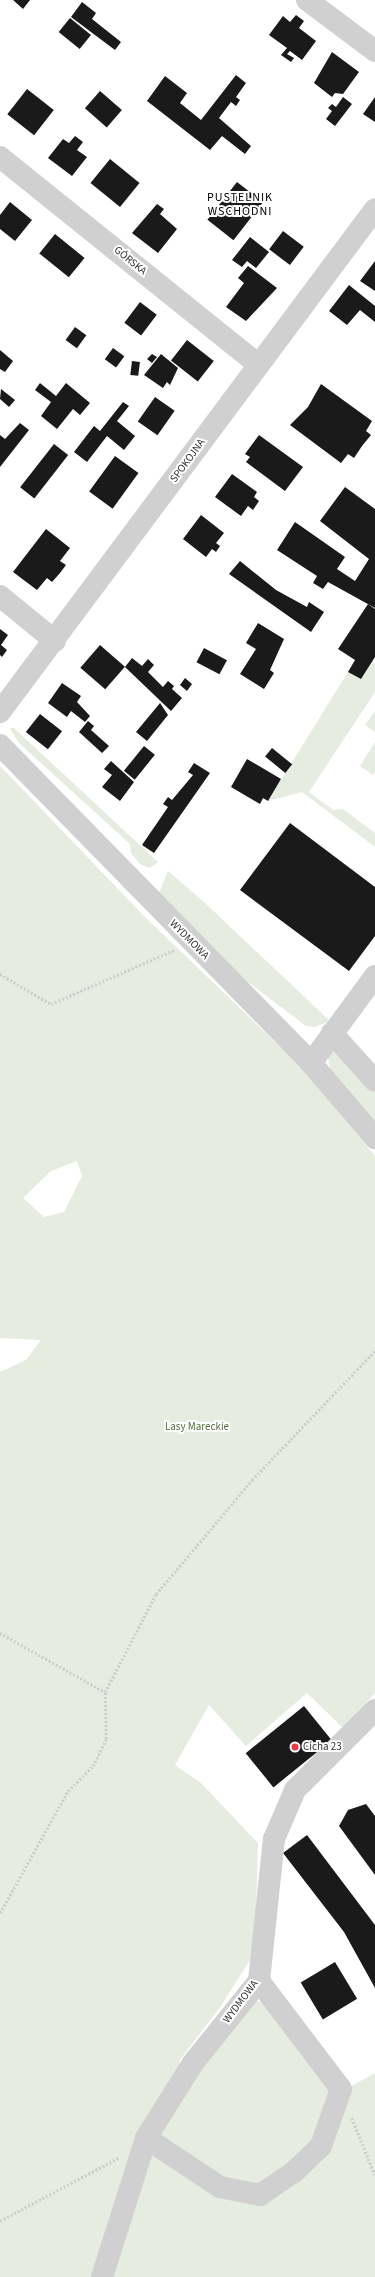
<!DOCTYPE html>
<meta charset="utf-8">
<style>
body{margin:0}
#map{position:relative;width:375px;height:2277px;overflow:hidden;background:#fff;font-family:"Source Sans 3",sans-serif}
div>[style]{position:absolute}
.green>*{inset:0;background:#e6ecdf}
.building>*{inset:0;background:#1a1a1a;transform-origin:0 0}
.path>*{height:2.5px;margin-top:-1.25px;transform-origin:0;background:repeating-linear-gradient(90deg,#cdcdcd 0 2px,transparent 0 4px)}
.minor>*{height:22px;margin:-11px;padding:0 11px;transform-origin:11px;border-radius:11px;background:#d0d0d0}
.dots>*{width:11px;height:11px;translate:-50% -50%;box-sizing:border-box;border:2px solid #fff;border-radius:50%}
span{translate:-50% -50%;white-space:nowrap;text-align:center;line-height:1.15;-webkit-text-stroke:4px #fff;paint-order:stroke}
.street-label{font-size:11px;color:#333}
.park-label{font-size:11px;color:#56703f}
.poi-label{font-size:11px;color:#333}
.left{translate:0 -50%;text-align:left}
.neighbourhood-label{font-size:12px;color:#000;letter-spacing:1px}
</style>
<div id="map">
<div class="green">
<div style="clip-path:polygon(372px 662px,375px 664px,375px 692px,309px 792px,333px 810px,343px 809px,375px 833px,375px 847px,302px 792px,268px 801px,348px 672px,361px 679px)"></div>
<div style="clip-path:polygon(375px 711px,375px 732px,365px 725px)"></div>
<div style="clip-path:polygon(10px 728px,14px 728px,158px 862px,150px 868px,140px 864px,131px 853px,130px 844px,19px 743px)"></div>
<div style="clip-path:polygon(375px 742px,375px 772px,373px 775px,360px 766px)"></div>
<div style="clip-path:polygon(evenodd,0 766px,145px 917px,298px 1064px,375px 1156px,375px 1693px,343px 1728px,307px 1693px,246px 1746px,209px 1705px,175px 1765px,201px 1783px,258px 1843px,255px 1952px,221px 2006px,179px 2061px,192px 2071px,257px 2001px,266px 2002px,337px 2094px,375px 2073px,375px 2277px,0 2277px,0 1372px,26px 1360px,41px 1340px,0 1338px,0 766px,77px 1161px,82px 1176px,64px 1212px,44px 1217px,23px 1198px,51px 1171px,77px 1161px)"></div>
<div style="clip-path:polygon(168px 871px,205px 903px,330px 1021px,315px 1027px,306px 1026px,240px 976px,158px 895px)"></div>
<div style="clip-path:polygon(332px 1047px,375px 1085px,375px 1128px,330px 1069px,328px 1058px)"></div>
</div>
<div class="building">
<div style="clip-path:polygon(13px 0,30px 0,23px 9px)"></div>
<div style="clip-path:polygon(82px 2px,96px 13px,92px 19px,121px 42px,115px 50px,71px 17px)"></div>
<div style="clip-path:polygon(296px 15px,304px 21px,299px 28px,316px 41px,302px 60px,290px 51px,287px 54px,294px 58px,291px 62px,281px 55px,287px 48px,269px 35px,283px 16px,290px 22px)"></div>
<div style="left:70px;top:18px;width:27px;height:18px;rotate:39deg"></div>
<div style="clip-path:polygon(332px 52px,359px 72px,343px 94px,335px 93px,332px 97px,314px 83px)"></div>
<div style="clip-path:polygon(236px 75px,246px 83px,236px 97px,240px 100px,236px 106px,231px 102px,219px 118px,251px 146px,245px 154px,222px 136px,210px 150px,147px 101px,165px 76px,187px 93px,180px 103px,201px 120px)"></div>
<div style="left:27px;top:89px;width:34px;height:32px;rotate:38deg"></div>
<div style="left:100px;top:91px;width:29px;height:23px;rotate:41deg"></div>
<div style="clip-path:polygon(343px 97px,352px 104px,335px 126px,326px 119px,332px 111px,328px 108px,332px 104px,336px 107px)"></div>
<div style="clip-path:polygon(375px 97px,375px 122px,363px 114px)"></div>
<div style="clip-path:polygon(75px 136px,83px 142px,77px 150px,87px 157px,72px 176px,48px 158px,63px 139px,69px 143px)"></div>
<div style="left:110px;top:159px;width:38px;height:31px;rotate:39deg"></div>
<div style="left:237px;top:182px;width:33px;height:48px;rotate:38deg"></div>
<div style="clip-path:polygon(10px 202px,32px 220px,15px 241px,0 229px,0 215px)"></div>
<div style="clip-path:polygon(157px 204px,164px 209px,160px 214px,177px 229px,158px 253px,132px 233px)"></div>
<div style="left:283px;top:231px;width:26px;height:23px;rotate:37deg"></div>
<div style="left:55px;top:234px;width:38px;height:25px;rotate:39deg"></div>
<div style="clip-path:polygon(250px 237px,269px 252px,256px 268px,247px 261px,242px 267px,232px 260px)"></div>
<div style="clip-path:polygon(375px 261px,375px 291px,360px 281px)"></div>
<div style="clip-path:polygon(248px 266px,277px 288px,246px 321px,226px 307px,244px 283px,238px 278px)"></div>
<div style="clip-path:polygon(349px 285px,375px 306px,375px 322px,360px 310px,347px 325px,329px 311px)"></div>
<div style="left:140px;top:302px;width:21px;height:26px;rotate:37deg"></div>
<div style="left:75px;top:327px;width:14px;height:16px;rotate:36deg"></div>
<div style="left:187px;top:340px;width:34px;height:26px;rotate:38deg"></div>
<div style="left:113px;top:348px;width:14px;height:14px;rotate:36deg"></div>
<div style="clip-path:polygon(0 350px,13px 361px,5px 372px,0 369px)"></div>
<div style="clip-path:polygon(152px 354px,157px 357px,152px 363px,147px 359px)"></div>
<div style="clip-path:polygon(161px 354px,178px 368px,170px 385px,167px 382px,163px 388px,144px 375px)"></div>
<div style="left:132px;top:361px;width:8px;height:14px;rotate:7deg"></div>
<div style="clip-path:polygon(40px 383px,56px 396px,66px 383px,90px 403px,80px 415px,73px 409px,57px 429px,41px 416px,51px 402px,35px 390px)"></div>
<div style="clip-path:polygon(321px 384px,372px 421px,366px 431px,371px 435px,362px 446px,354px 458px,348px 454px,341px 463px,290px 425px,308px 407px)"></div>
<div style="clip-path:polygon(1px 389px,15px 400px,9px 407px,0 399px)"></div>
<div style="left:155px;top:397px;width:24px;height:30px;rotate:35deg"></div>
<div style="clip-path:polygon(123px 402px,129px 406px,117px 421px,135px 436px,124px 450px,107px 436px,87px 462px,74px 452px,94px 426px,100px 431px)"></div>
<div style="clip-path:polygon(20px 423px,29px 430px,0 467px,0 435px,5px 439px)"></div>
<div style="clip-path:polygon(259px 435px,303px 467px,285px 491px,246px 462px,250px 457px,245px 454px)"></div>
<div style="left:54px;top:444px;width:18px;height:55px;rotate:38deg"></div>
<div style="left:115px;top:456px;width:29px;height:44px;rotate:36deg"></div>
<div style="clip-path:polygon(232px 474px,257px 492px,254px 497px,259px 501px,253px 510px,248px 506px,241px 516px,215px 497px)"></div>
<div style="clip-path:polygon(345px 487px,375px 509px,375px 608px,328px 582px,323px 589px,313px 583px,317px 576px,277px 550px,295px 522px,345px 557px,337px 569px,355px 581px,369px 559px,320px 521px)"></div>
<div style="clip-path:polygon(201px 515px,224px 533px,216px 543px,220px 546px,216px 552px,212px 549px,206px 557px,183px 539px)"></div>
<div style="clip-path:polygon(46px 529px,70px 548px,60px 561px,66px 565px,60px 573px,52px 582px,47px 578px,37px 590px,13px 572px)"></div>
<div style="clip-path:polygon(240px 561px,276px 590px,307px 607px,309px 602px,324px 612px,311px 632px,229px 574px)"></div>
<div style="clip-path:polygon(368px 604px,375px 609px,375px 657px,361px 679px,348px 672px,355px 660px,338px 649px)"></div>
<div style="clip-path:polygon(258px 623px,284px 639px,270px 670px,274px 673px,264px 689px,240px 674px,256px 649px,246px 643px)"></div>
<div style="clip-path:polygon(0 629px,8px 635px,1px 645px,7px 650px,2px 657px,0 655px)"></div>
<div style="left:100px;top:645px;width:33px;height:30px;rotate:41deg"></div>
<div style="left:204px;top:648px;width:26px;height:16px;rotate:28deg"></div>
<div style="clip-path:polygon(132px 658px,142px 666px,148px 659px,154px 665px,148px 672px,163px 687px,168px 681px,174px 686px,172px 689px,182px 698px,171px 711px,125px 667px)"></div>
<div style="clip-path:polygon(185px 678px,192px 684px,187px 691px,180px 685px)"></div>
<div style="clip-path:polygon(62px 683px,81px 696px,77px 702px,90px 716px,85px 722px,71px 711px,67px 717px,48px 703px)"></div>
<div style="clip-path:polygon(160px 703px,168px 715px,147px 741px,136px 732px)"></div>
<div style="left:40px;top:714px;width:28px;height:23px;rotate:38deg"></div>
<div style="clip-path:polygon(88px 721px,94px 726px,91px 730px,109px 746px,102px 753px,79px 732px)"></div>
<div style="left:144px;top:746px;width:14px;height:32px;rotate:39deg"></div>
<div style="left:272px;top:748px;width:26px;height:11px;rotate:39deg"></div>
<div style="clip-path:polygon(247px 759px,281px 779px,268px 801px,263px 798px,260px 804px,231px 787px)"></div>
<div style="clip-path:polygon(111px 761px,134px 782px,120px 801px,102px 787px,112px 775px,104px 769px)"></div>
<div style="clip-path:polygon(194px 763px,210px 773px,154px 853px,142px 845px,168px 807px,163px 804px,168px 797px,172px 800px,193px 775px,188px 772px)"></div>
<div style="clip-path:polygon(290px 823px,375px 887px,375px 936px,349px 971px,240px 890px)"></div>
<div style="left:304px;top:1706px;width:44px;height:75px;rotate:51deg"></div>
<div style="clip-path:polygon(366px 1804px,375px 1816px,375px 1875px,339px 1826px,348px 1810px)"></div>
<div style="clip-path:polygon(307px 1835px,375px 1925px,375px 1988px,344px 1932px,283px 1853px)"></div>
<div style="left:335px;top:1962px;width:43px;height:40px;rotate:59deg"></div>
</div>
<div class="path">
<div style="left:0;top:974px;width:59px;rotate:30.5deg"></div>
<div style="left:51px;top:1004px;width:134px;rotate:-23.7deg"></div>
<div style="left:0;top:1633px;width:120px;rotate:29.3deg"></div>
<div style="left:0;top:1913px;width:140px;rotate:-60.9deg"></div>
<div style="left:68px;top:1791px;width:35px;rotate:-45deg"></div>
<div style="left:93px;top:1766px;width:30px;rotate:-64deg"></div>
<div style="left:106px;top:1739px;width:47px;rotate:-91.2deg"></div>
<div style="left:105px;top:1692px;width:110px;rotate:-62.5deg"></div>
<div style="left:156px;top:1594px;width:149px;rotate:-49.9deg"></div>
<div style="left:252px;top:1480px;width:178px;rotate:-46.4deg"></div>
<div style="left:352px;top:2118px;width:61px;rotate:68deg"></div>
<div style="left:0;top:2221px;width:134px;rotate:-28.1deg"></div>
</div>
<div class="minor">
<div style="left:307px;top:0;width:85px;rotate:36.9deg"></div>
<div style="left:0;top:157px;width:332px;rotate:38.8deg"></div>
<div style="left:0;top:596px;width:71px;rotate:39.3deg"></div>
<div style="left:0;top:712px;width:627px;rotate:-53.29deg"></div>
<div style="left:0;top:745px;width:445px;rotate:45.6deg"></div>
<div style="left:311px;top:1063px;width:99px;rotate:49.5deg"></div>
<div style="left:332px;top:1033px;width:64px;rotate:48.1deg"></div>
<div style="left:311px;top:1063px;width:108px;rotate:-53.7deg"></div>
<div style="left:146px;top:2138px;width:89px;rotate:33.5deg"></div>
<div style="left:220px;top:2187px;width:41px;rotate:11.3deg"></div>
<div style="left:260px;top:2195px;width:41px;rotate:-34.1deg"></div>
<div style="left:294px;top:2172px;width:37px;rotate:-44deg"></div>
<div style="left:321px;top:2146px;width:60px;rotate:-70.7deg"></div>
<div style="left:341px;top:2089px;width:136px;rotate:-127.2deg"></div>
<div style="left:102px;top:2277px;width:146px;rotate:-72.4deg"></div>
<div style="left:146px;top:2138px;width:89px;rotate:-57.9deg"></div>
<div style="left:193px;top:2063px;width:105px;rotate:-51.2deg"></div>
<div style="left:259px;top:1981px;width:143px;rotate:-84deg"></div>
<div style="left:274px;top:1839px;width:53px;rotate:-66.8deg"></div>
<div style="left:295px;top:1790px;width:113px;rotate:-45deg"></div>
</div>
<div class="dots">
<div style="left:295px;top:1747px;background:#e63946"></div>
</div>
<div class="street-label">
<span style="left:130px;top:261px;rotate:39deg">GÓRSKA</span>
<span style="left:188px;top:461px;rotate:-54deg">SPOKOJNA</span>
<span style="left:189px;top:940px;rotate:45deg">WYDMOWA</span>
<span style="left:241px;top:2002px;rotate:-53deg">WYDMOWA</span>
</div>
<div class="park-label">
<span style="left:197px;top:1427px">Lasy Mareckie</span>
</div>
<div class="poi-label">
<span class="left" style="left:303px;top:1747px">Cicha 23</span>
</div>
<div class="neighbourhood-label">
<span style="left:240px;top:205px">PUSTELNIK<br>WSCHODNI</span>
</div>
</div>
